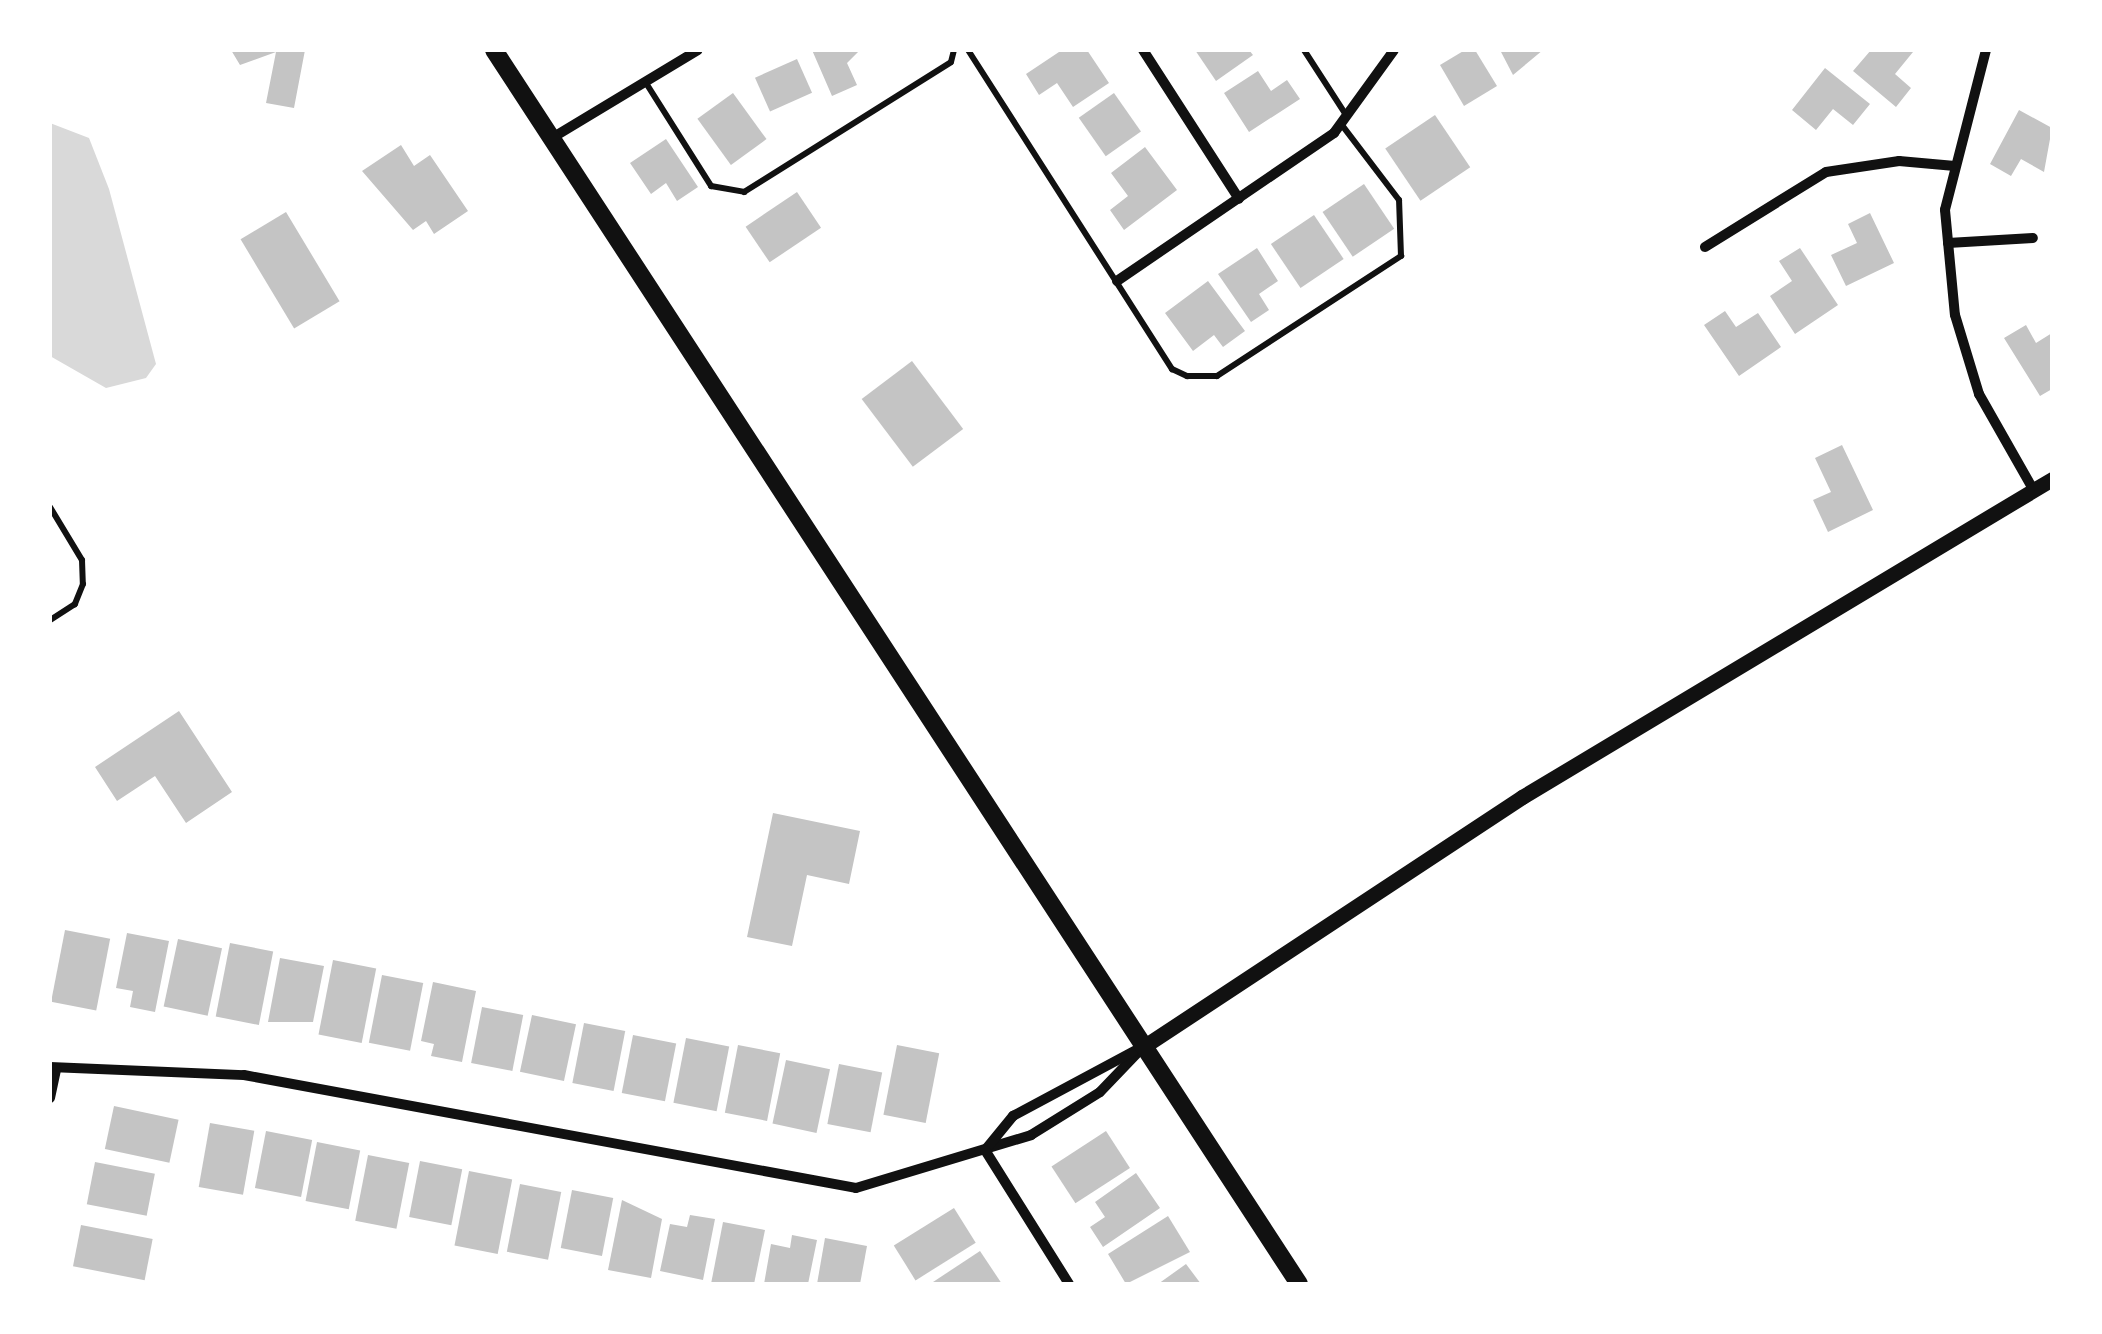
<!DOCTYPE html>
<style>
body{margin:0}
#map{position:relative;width:2102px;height:1334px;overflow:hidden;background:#fff;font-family:"IBM Plex Sans",sans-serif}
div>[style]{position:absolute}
.water>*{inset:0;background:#d9d9d9}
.building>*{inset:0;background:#c4c4c4;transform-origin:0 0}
.service>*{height:6px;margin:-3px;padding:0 3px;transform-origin:3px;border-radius:3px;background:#111}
.minor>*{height:10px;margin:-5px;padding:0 5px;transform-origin:5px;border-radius:5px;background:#111}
.tertiary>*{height:15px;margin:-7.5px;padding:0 7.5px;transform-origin:7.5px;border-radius:7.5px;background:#111}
.secondary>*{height:18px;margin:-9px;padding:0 9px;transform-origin:9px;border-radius:9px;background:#111}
span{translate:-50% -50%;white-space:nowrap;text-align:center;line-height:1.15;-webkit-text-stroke:9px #fff;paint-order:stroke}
.frame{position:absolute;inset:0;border:52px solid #fff;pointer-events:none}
</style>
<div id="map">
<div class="water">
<div style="clip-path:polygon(50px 123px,89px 138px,109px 189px,156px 364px,146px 378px,106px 388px,50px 356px)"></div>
</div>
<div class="building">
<div style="clip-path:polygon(231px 50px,305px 50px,294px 108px,266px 103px,276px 52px,240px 65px)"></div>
<div style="clip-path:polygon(812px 50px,860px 50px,847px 63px,857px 85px,832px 96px)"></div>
<div style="clip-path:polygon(1062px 50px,1087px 50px,1109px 83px,1073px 107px,1057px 83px,1039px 95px,1026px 74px)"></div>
<div style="clip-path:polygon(1195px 50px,1249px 50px,1253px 55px,1216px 81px)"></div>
<div style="clip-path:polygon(1465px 50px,1475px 50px,1497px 86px,1464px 106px,1440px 65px)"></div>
<div style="clip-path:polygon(1500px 50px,1543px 50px,1513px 75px)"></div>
<div style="clip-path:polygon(1871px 50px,1913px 52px,1895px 74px,1911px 88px,1896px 107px,1853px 71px)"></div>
<div style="left:797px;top:59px;width:37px;height:46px;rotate:66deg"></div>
<div style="clip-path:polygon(1825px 68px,1870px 104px,1853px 125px,1833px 109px,1816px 130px,1792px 110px)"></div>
<div style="clip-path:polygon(1258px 71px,1271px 91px,1287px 80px,1300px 99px,1249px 132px,1224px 93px)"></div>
<div style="left:733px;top:93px;width:57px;height:44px;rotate:54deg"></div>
<div style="left:1114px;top:93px;width:47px;height:43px;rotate:55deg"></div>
<div style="clip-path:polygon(2019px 110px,2052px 128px,2044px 172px,2021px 159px,2011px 176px,1990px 164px)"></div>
<div style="left:1435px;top:115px;width:63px;height:60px;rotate:56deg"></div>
<div style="clip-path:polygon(666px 139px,698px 187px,677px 201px,666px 183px,651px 194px,630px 163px)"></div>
<div style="clip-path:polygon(401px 145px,414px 166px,430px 155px,468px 211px,434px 234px,426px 221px,413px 230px,362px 171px)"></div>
<div style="clip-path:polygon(1145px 147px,1177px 190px,1124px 230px,1110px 210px,1128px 196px,1111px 173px)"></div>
<div style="left:1364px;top:184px;width:54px;height:50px;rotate:56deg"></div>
<div style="left:797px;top:192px;width:43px;height:62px;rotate:56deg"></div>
<div style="left:286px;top:212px;width:104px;height:53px;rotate:59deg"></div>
<div style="clip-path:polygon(1870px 213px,1894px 263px,1846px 286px,1831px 255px,1857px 243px,1848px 224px)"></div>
<div style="left:1314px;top:215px;width:53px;height:52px;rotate:56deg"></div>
<div style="clip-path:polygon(1257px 248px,1278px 281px,1259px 294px,1269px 310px,1251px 322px,1218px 274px)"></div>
<div style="clip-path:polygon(1800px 248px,1838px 305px,1795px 334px,1770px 296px,1792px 281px,1779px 261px)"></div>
<div style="clip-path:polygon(1208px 281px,1245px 331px,1223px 347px,1214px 335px,1193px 351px,1165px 313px)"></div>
<div style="clip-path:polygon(1725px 311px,1736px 327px,1758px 313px,1781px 347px,1739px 376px,1704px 325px)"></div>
<div style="clip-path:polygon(2026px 325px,2036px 343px,2052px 333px,2052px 389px,2040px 396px,2004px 338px)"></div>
<div style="left:912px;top:361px;width:85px;height:63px;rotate:53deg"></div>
<div style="clip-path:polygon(1842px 445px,1873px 510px,1828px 532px,1813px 500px,1831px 492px,1815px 458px)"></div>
<div style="clip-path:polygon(179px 711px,232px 792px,186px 823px,155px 776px,117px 801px,95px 767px)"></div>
<div style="clip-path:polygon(773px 813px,860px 831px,849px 884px,807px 875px,792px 946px,747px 937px)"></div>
<div style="left:65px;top:930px;width:46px;height:73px;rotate:11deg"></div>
<div style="clip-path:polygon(127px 933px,169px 941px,155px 1012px,130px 1007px,133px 991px,116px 988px)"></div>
<div style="left:178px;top:939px;width:45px;height:69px;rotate:12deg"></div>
<div style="left:230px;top:943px;width:44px;height:75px;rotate:11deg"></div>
<div style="clip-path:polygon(280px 958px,324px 966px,313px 1022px,268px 1022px)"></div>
<div style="left:333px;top:960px;width:44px;height:76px;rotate:11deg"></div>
<div style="left:382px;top:975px;width:42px;height:69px;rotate:11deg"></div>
<div style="clip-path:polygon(433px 982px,476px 991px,462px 1062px,431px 1056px,434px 1044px,421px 1041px)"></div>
<div style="left:482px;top:1007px;width:42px;height:57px;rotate:11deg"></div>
<div style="left:532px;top:1015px;width:45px;height:58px;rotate:12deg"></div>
<div style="left:584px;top:1023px;width:42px;height:61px;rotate:11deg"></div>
<div style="left:633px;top:1035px;width:44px;height:59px;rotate:11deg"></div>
<div style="left:686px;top:1038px;width:44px;height:66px;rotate:11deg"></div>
<div style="left:738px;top:1045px;width:43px;height:69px;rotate:11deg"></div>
<div style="left:897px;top:1045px;width:43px;height:71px;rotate:11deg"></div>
<div style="left:786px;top:1060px;width:45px;height:65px;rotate:12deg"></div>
<div style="left:839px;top:1064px;width:44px;height:61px;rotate:11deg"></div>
<div style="left:114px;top:1106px;width:66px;height:44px;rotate:12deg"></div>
<div style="left:210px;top:1123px;width:45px;height:65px;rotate:10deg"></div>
<div style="left:266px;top:1131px;width:47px;height:58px;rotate:11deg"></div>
<div style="left:1106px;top:1131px;width:44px;height:65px;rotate:57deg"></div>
<div style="left:317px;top:1142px;width:44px;height:60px;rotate:11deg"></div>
<div style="left:368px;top:1155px;width:42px;height:67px;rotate:11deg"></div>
<div style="left:420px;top:1161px;width:43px;height:57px;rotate:11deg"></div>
<div style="left:95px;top:1162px;width:61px;height:43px;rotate:11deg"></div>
<div style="left:469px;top:1171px;width:44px;height:76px;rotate:11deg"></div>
<div style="clip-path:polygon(1136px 1173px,1160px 1208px,1103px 1247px,1090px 1227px,1105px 1217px,1095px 1202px)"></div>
<div style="left:520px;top:1184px;width:42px;height:69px;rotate:11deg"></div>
<div style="left:572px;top:1190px;width:42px;height:59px;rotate:11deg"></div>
<div style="clip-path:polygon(622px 1200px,662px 1219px,651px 1278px,608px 1270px)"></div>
<div style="left:954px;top:1208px;width:41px;height:71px;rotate:58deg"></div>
<div style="clip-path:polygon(690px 1215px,715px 1219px,703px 1280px,660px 1271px,670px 1224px,687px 1227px)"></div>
<div style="clip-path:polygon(1168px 1216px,1190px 1252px,1126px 1284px,1108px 1254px)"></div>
<div style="clip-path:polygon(723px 1222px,765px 1230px,754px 1284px,711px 1284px)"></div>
<div style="left:81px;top:1225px;width:73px;height:42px;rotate:11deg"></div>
<div style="clip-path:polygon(792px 1235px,817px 1240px,808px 1284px,764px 1284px,771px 1244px,790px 1248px)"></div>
<div style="clip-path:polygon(825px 1238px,867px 1246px,860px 1284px,817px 1284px)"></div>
<div style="clip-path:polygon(980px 1251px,1002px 1284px,930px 1284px)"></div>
<div style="clip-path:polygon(1186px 1264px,1201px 1284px,1158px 1284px)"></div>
</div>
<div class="service">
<div style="left:968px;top:50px;width:379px;rotate:57.4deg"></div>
<div style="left:1172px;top:369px;width:17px;rotate:25deg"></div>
<div style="left:1187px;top:376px;width:30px"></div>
<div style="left:1217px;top:376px;width:220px;rotate:-33.1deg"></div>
<div style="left:1401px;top:256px;width:56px;rotate:-92deg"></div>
<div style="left:1399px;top:200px;width:96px;rotate:-127.3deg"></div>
<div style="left:1304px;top:50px;width:77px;rotate:57.1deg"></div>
<div style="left:646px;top:83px;width:122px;rotate:57.7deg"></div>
<div style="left:711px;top:186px;width:34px;rotate:10deg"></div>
<div style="left:744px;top:192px;width:244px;rotate:-32.1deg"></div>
<div style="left:951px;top:62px;width:12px;rotate:-76deg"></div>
<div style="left:50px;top:507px;width:62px;rotate:58.9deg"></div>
<div style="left:82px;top:560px;width:24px;rotate:88deg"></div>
<div style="left:83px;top:584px;width:22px;rotate:112deg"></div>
<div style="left:75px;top:604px;width:30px;rotate:147deg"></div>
</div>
<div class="minor">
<div style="left:1143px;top:50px;width:177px;rotate:57.2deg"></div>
<div style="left:1986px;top:50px;width:165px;rotate:104.4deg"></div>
<div style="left:1945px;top:210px;width:105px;rotate:84.6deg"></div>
<div style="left:1955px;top:315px;width:83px;rotate:73.1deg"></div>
<div style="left:1979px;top:394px;width:112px;rotate:60.4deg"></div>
<div style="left:552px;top:138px;width:170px;rotate:-31.1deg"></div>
<div style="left:1948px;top:243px;width:85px;rotate:-3.4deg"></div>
<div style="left:1705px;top:247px;width:142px;rotate:-31.8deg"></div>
<div style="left:1826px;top:172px;width:74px;rotate:-8.6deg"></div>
<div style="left:1899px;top:161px;width:56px;rotate:5.1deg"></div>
<div style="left:1117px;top:281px;width:263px;rotate:-34.3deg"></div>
<div style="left:1334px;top:133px;width:102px;rotate:-54.1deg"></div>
<div style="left:50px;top:1067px;width:194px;rotate:2.4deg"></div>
<div style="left:244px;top:1075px;width:622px;rotate:10.46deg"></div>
<div style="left:856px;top:1188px;width:183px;rotate:-16.8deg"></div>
<div style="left:1031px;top:1135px;width:81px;rotate:-31.9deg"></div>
<div style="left:1100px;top:1092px;width:62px;rotate:-46.3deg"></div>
<div style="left:50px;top:1098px;width:30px;rotate:-78deg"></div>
<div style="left:986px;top:1149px;width:43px;rotate:-50.7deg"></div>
<div style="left:1013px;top:1116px;width:140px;rotate:-28.2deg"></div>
<div style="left:985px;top:1150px;width:158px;rotate:57.9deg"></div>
</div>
<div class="tertiary">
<div style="left:1143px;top:1047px;width:454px;rotate:-33.4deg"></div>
<div style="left:1522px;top:797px;width:618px;rotate:-30.96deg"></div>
</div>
<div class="secondary">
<div style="left:494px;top:50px;width:1473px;rotate:56.88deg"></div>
</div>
<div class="frame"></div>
</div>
